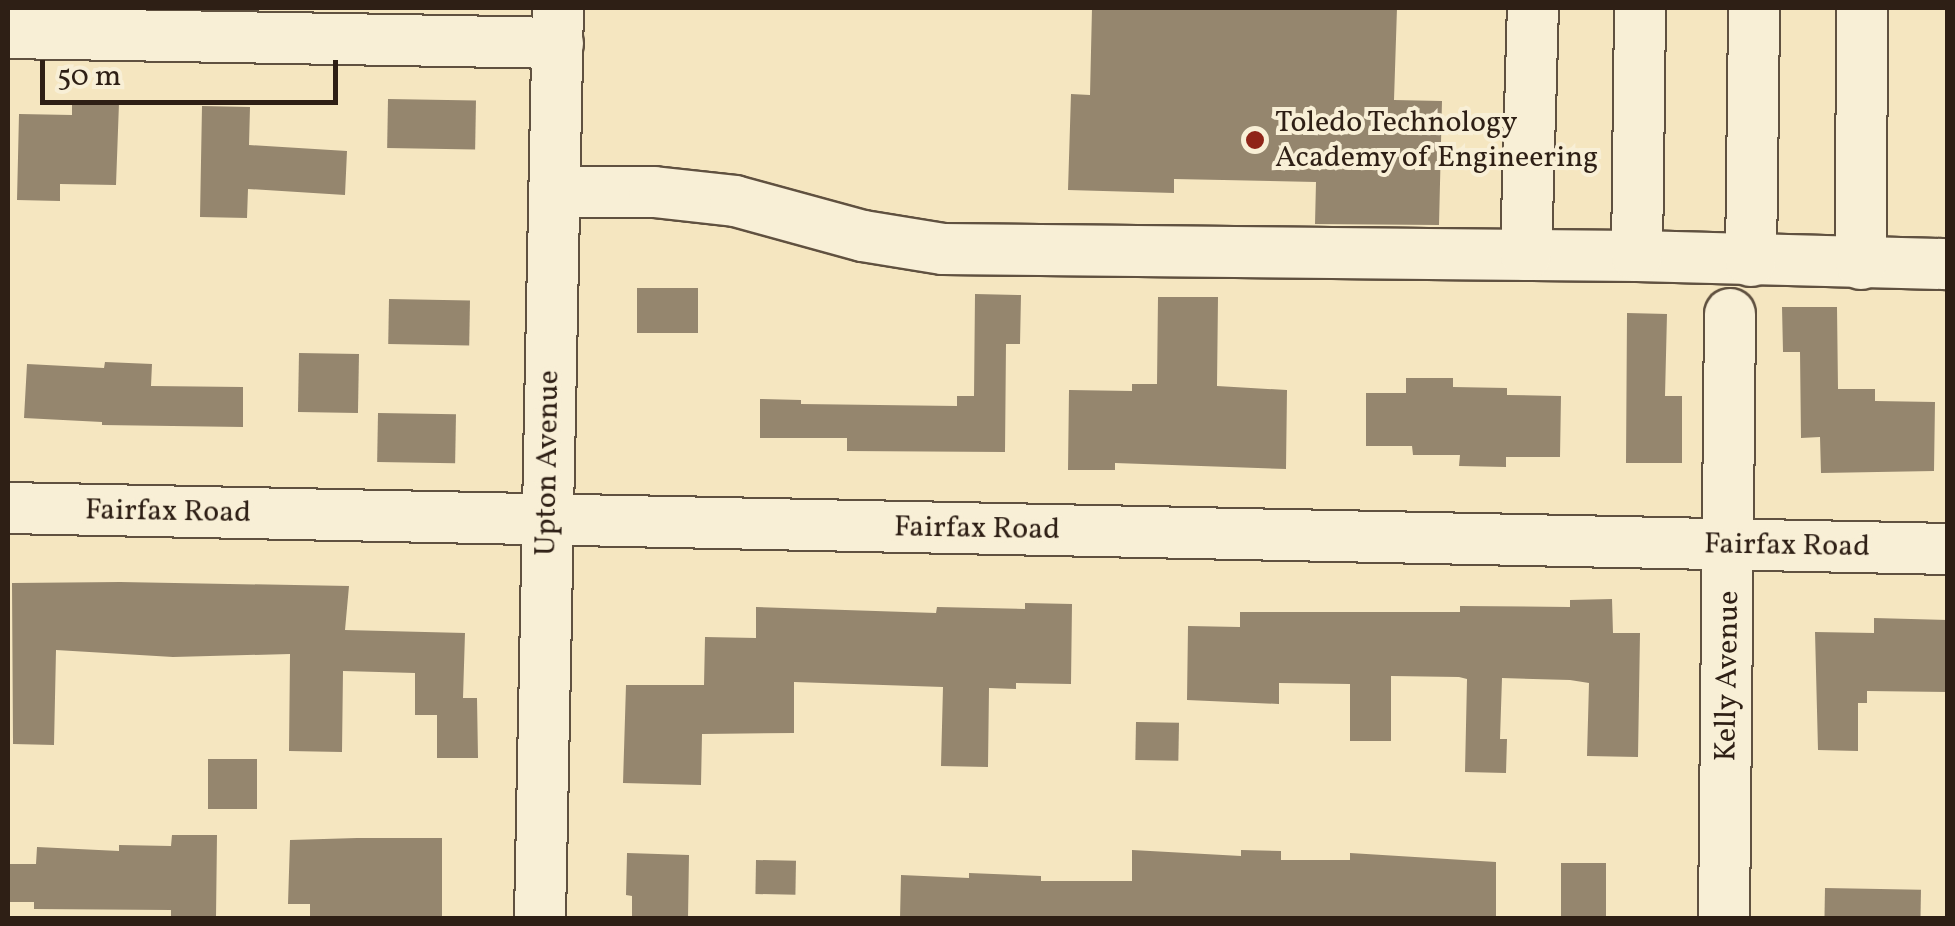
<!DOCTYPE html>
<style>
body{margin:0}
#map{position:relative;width:1955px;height:926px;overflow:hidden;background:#f5e6c0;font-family:Vollkorn,serif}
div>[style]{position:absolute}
.building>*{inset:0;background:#95866e;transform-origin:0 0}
.roads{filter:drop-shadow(2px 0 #605140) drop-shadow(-2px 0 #605140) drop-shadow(0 2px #605140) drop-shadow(0 -2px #605140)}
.minor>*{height:50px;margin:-25px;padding:0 25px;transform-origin:25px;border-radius:25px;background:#f8efd6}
.dots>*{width:28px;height:28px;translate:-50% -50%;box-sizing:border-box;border:5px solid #f8efd6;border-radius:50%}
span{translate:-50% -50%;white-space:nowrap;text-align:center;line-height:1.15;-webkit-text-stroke:8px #f8efd6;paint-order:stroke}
.poi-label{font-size:30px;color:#2e1f15}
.left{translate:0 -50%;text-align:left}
.street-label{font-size:30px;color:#2e1f15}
.frame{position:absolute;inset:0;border:10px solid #2e1f15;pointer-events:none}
.scale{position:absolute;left:40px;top:60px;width:298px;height:45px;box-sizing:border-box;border:5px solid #2e1f15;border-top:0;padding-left:12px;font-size:30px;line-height:35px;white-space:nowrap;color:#2e1f15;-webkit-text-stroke:8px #f8efd6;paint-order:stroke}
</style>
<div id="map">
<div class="building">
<div style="clip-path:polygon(1092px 8px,1397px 8px,1394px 100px,1442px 101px,1439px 225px,1315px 224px,1316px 182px,1174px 179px,1174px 193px,1068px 190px,1071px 94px,1090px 95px)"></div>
<div style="left:388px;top:99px;width:88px;height:49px;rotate:1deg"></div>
<div style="clip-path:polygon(72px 101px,119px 103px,116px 185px,60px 184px,60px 201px,17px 200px,19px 114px,72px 115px)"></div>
<div style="clip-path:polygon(202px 106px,250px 107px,249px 145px,347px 151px,345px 195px,248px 189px,247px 218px,200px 217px)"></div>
<div style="left:637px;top:288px;width:61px;height:45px"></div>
<div style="clip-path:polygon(975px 294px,1021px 295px,1020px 344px,1006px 344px,1005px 452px,847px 451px,847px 438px,760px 438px,760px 399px,801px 400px,801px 404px,957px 406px,957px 396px,974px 396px)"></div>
<div style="clip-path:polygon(1158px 297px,1218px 297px,1217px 386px,1287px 390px,1286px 469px,1115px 463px,1115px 470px,1068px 470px,1069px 390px,1132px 391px,1132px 384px,1157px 384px)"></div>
<div style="left:389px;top:299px;width:81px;height:45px;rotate:1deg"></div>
<div style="clip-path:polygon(1782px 307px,1837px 307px,1838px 389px,1875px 389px,1875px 401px,1935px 402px,1934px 471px,1821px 473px,1820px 437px,1801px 438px,1800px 352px,1783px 352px)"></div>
<div style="clip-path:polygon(1627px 313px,1667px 314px,1665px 396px,1682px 396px,1682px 463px,1626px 463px)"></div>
<div style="left:299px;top:353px;width:60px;height:59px;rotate:1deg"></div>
<div style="clip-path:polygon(105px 362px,152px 364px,151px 386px,243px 387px,243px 427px,102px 425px,102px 422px,24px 418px,27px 364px,104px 368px)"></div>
<div style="clip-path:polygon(1406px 378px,1453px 378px,1453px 387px,1507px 388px,1507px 395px,1561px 396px,1560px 457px,1506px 457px,1506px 467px,1459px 466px,1460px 455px,1413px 455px,1412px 446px,1366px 446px,1366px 393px,1406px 393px)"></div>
<div style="left:378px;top:413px;width:78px;height:49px;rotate:1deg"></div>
<div style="clip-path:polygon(120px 582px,349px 586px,345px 630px,465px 633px,463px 698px,477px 698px,478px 758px,437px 758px,437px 715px,415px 715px,415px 673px,343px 671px,342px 752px,289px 751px,290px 654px,173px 657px,56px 650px,54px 745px,13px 744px,12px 583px)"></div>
<div style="clip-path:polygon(1612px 599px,1613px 633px,1640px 633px,1638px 757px,1587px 756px,1589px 683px,1570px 680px,1502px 678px,1500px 739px,1507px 739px,1506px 773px,1465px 772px,1467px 679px,1459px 677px,1391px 676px,1391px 741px,1350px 741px,1350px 684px,1279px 683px,1279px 704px,1187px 700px,1188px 626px,1240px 627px,1240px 612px,1460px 612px,1460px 606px,1570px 607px,1570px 600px)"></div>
<div style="clip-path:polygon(1025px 603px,1072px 604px,1071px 684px,1016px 683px,1016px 689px,989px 688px,988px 767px,941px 766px,943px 687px,794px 682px,794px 733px,702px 734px,701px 785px,623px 783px,626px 685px,704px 685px,705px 637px,756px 638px,756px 607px,936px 613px,937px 607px,1025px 609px)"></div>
<div style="clip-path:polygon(1874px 618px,1948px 620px,1948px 692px,1867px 691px,1867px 703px,1858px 703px,1858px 751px,1818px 750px,1815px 632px,1874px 633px)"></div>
<div style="left:1136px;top:722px;width:43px;height:38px;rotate:1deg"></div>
<div style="left:208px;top:759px;width:49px;height:50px"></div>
<div style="clip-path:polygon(172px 835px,217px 835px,216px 918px,171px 918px,171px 910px,34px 909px,34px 902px,8px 902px,8px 864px,36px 864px,37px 847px,119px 851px,119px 845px,171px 846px)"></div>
<div style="clip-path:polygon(357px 838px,442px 838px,442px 918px,310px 918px,310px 904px,288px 904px,290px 840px)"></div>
<div style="clip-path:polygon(1132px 850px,1241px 856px,1241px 850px,1281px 851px,1281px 860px,1350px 860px,1350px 853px,1496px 862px,1496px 918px,900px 918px,901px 875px,969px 878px,969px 873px,1041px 876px,1041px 881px,1132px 881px)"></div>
<div style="clip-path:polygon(627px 853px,689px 855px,688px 918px,632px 918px,632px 896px,626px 895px)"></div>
<div style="left:756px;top:860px;width:40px;height:34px;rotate:1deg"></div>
<div style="left:1561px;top:863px;width:45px;height:55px"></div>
<div style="left:1825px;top:888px;width:96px;height:30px;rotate:1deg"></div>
</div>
<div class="roads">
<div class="minor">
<div style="left:8px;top:33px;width:550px;rotate:1.04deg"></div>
<div style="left:554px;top:192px;width:100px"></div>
<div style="left:654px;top:192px;width:81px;rotate:6.3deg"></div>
<div style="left:735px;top:201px;width:133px;rotate:15.3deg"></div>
<div style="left:863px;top:236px;width:81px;rotate:9.2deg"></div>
<div style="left:943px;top:249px;width:694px;rotate:0.58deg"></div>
<div style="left:1637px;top:256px;width:311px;rotate:1.5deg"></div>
<div style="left:1526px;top:255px;width:247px;rotate:-88.4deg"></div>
<div style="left:1637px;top:256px;width:248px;rotate:-89.3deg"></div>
<div style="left:1751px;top:261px;width:253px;rotate:-89.3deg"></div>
<div style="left:1861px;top:264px;width:256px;rotate:-89.8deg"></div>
<div style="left:8px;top:508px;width:1940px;rotate:1.21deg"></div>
<div style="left:540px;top:918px;width:910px;rotate:-88.87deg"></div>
<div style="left:1724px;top:918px;width:604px;rotate:-89.43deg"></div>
</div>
</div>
<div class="dots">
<div style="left:1255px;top:140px;background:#8f2418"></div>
</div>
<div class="poi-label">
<span class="left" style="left:1275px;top:140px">Toledo Technology<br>Academy of Engineering</span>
</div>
<div class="street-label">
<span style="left:548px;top:463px;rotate:-89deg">Upton Avenue</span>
<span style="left:168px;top:512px;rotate:1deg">Fairfax Road</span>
<span style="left:977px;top:529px;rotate:1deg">Fairfax Road</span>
<span style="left:1787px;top:546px;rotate:1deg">Fairfax Road</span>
<span style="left:1728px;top:676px;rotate:-89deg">Kelly Avenue</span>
</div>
<div class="frame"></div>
<div class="scale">50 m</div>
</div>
